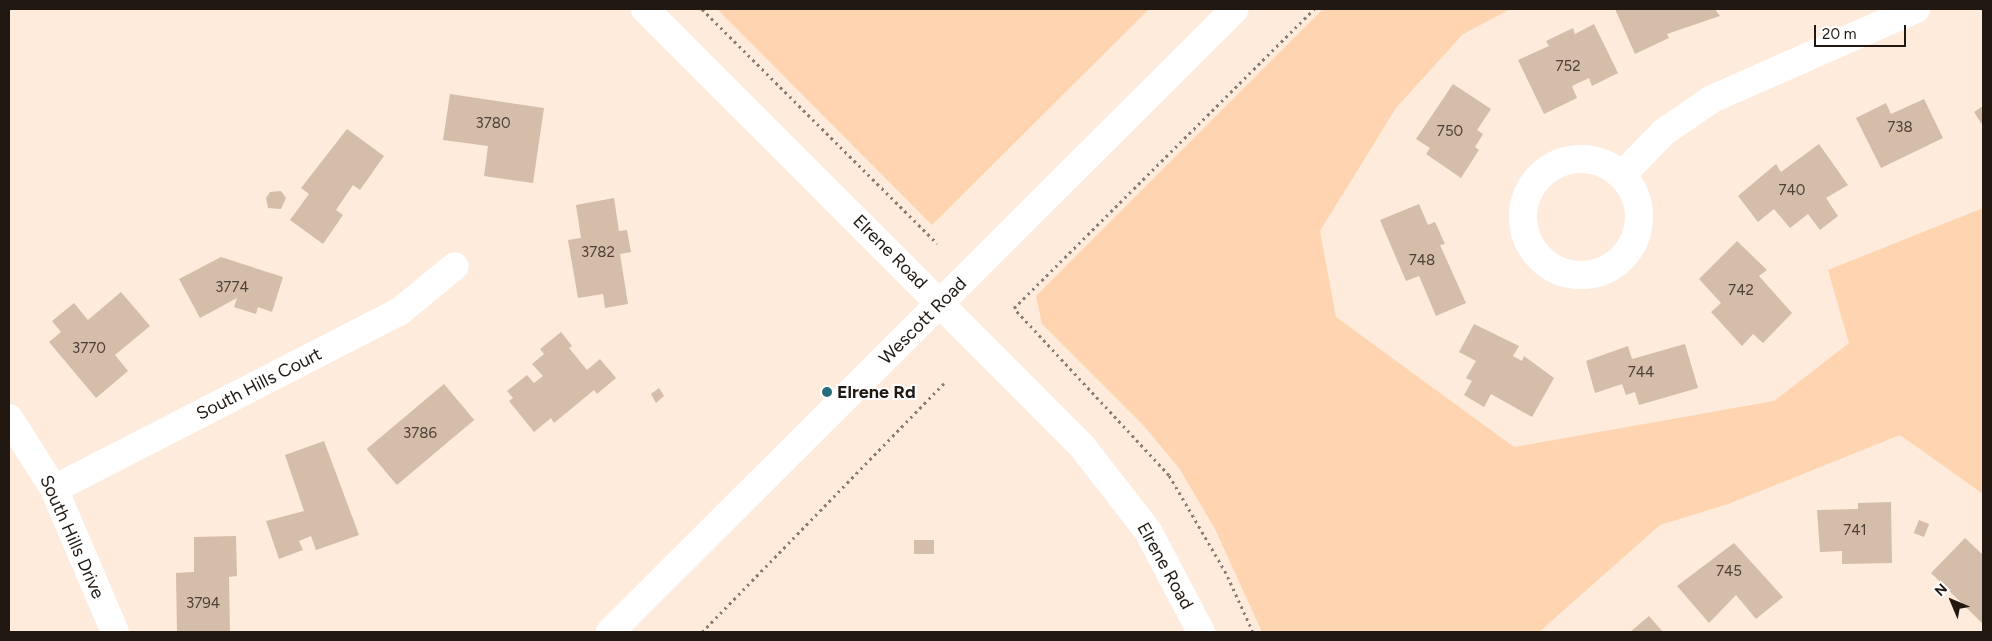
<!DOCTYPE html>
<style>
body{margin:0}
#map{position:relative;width:1992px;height:641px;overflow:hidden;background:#ffebdb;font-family:Figtree,sans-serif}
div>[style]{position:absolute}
.green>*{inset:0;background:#fed5b0}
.building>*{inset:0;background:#d4bda9;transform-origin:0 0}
.path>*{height:3px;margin-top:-1.5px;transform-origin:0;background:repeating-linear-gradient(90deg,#8a7c71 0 2.5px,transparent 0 6.5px)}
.minor>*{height:28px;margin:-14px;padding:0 14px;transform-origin:14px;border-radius:14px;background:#fff}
.minor>.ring{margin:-14px;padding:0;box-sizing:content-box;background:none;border:28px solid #fff;border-radius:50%}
.dots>*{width:14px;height:14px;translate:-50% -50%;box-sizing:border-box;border:2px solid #fff;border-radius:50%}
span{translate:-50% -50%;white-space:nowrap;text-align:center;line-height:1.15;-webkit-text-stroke:4px #fff;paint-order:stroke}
.number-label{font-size:15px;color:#4d4137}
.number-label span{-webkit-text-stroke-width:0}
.street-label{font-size:18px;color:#201811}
.poi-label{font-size:18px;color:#201811;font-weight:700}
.left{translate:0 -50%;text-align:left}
.frame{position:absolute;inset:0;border:10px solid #201811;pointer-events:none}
.north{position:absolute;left:1927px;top:576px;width:50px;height:50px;-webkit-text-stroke:4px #fff;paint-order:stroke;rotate:315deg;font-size:14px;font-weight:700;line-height:20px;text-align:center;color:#201811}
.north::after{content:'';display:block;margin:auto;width:18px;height:22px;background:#201811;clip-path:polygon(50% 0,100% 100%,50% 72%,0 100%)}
.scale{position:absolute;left:1814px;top:25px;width:92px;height:22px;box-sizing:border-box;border:2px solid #201811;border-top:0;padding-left:6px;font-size:15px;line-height:18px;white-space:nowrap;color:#201811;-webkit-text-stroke:4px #fff;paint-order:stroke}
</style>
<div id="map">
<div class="green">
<div style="clip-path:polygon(717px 9px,1149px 9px,932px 225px)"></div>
<div style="clip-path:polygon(1323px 9px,1511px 9px,1463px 34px,1396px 108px,1320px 231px,1336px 317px,1514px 447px,1774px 401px,1849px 343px,1828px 270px,1983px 208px,1983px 494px,1900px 435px,1728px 504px,1660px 525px,1539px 632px,1262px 632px,1215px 529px,1179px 468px,1144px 426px,1042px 324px,1036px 296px)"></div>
</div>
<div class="building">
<div style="clip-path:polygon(1615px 9px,1715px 9px,1720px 16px,1667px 34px,1669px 38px,1635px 54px)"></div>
<div style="clip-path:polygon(1594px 24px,1618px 73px,1592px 86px,1589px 78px,1572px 86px,1577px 98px,1544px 114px,1518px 60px,1549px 46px,1546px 41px,1573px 28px,1575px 34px)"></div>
<div style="clip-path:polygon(1453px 84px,1491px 109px,1477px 130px,1483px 134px,1475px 147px,1479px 150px,1461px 178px,1426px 154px,1430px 148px,1416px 139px)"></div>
<div style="clip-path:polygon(450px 94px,544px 108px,533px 183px,484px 176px,488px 146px,443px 140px)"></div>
<div style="clip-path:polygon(1924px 99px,1943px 138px,1881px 168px,1856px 118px,1886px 103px,1891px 114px)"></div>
<div style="clip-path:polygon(1983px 106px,1983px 126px,1974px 112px)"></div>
<div style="clip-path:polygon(347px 129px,384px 156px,360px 190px,353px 185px,336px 210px,343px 215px,323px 244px,290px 220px,309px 194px,301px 188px)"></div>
<div style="clip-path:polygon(1819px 144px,1848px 185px,1826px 198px,1838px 216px,1820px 230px,1808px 214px,1790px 228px,1774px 209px,1758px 222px,1738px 196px,1776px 164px,1781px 172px)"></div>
<div style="clip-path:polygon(281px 191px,286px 198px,281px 209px,268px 208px,266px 198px,270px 192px)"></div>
<div style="clip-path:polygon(614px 198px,619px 231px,627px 230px,631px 252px,620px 254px,628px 304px,605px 308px,603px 294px,578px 298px,568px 240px,581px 238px,576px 205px)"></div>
<div style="clip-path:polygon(1419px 204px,1428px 225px,1435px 222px,1445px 244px,1440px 245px,1466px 303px,1436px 316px,1419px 276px,1406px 281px,1380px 220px)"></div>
<div style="clip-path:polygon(1737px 241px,1767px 270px,1759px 276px,1792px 313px,1763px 343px,1753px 334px,1742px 346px,1711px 312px,1721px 303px,1699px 279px)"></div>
<div style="clip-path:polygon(221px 257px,283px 277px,272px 312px,258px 307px,256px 314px,234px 307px,237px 298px,200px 318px,179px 279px)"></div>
<div style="clip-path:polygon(121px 292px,150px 326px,115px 355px,128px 371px,96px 398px,49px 342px,61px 332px,52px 321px,74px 303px,88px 320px)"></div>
<div style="clip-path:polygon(1474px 324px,1519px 346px,1513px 356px,1522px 361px,1524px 356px,1554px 378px,1532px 417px,1491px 394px,1484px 407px,1464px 395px,1472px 381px,1466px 378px,1476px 361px,1459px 352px)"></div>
<div style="clip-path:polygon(561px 332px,572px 346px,569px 348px,587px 370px,600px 359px,616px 378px,597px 394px,594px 390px,554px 423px,551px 418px,534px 432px,509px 401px,513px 398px,507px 391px,527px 375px,534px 383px,543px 376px,532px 364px,544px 354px,540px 349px)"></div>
<div style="clip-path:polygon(1685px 344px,1698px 388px,1639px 405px,1635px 392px,1626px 395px,1622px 384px,1595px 393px,1586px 361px,1628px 346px,1632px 359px)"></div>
<div style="left:444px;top:384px;width:47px;height:101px;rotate:50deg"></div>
<div style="clip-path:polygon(659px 388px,664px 396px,656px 403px,651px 394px)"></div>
<div style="clip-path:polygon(324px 441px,359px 535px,316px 550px,311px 536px,299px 541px,303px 550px,279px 559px,266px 521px,304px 511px,285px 455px)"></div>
<div style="clip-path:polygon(1891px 502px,1892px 563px,1842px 564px,1842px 551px,1820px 552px,1817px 510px,1858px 509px,1858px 503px)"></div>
<div style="left:1919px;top:520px;width:11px;height:14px;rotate:22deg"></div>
<div style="clip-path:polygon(236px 536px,237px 576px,229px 577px,230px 632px,177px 632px,176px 573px,194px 572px,194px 537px)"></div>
<div style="clip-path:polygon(1965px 538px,1983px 555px,1983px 624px,1931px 573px)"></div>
<div style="left:914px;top:540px;width:20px;height:14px"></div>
<div style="clip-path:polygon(1734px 543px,1783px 597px,1756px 619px,1736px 595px,1709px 623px,1677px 586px)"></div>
<div style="clip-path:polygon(1649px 616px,1663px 632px,1630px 632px)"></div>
</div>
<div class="path">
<div style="left:702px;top:9px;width:332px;rotate:44.9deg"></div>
<div style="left:702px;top:632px;width:347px;rotate:-45.8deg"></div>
<div style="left:1253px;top:632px;width:65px;rotate:-114.6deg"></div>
<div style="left:1226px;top:573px;width:113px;rotate:-120.2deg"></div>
<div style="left:1169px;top:475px;width:228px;rotate:-132.9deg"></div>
<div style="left:1014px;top:308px;width:424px;rotate:-44.9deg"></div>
</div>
<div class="minor">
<div style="left:645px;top:9px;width:617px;rotate:45deg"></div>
<div style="left:1081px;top:445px;width:109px;rotate:52.1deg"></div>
<div style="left:1148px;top:531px;width:114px;rotate:62.3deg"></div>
<div class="ring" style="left:1523px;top:159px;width:88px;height:88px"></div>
<div style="left:1622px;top:175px;width:60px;rotate:-45.7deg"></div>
<div style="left:1664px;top:132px;width:58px;rotate:-34.5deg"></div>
<div style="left:1712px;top:99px;width:223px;rotate:-23.8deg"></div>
<div style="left:9px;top:418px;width:84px;rotate:57.6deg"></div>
<div style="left:54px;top:489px;width:155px;rotate:66.9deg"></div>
<div style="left:54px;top:489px;width:388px;rotate:-27.2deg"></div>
<div style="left:399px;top:312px;width:72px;rotate:-39.4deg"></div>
<div style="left:610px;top:632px;width:882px;rotate:-44.91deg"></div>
</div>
<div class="dots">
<div style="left:827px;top:392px;background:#276d7b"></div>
</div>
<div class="number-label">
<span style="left:1568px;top:67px">752</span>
<span style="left:493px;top:124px">3780</span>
<span style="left:1900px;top:128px">738</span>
<span style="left:1450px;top:132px">750</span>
<span style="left:1792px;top:191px">740</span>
<span style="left:598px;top:253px">3782</span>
<span style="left:1422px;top:261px">748</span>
<span style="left:232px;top:288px">3774</span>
<span style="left:1741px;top:291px">742</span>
<span style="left:89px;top:349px">3770</span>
<span style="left:1641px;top:373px">744</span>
<span style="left:420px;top:434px">3786</span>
<span style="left:1855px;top:531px">741</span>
<span style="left:1729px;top:572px">745</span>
<span style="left:203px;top:604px">3794</span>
</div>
<div class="street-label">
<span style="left:890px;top:252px;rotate:45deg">Elrene Road</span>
<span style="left:923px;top:321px;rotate:-45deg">Wescott Road</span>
<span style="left:259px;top:384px;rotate:-27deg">South Hills Court</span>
<span style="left:72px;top:537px;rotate:66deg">South Hills Drive</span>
<span style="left:1165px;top:566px;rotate:61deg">Elrene Road</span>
</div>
<div class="poi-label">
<span class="left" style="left:837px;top:392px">Elrene Rd</span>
</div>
<div class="frame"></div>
<div class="north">N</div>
<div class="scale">20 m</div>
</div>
